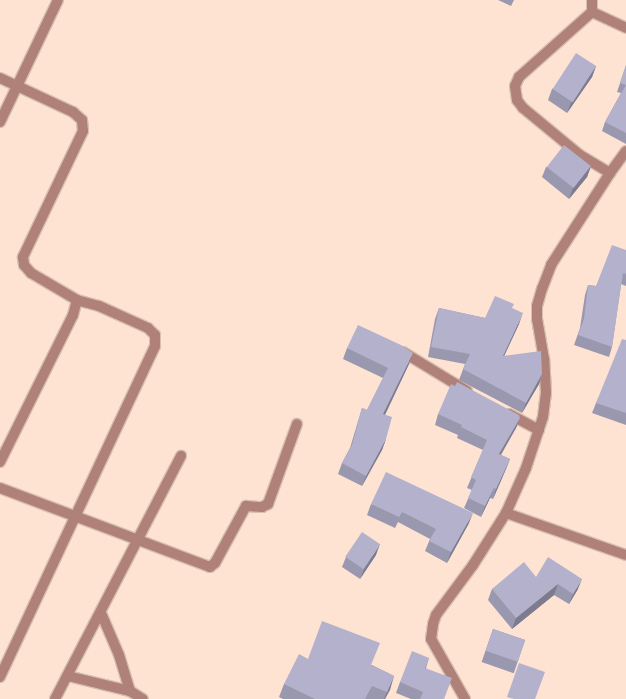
<!DOCTYPE html>
<style>
body{margin:0}
#map{position:relative;width:626px;height:699px;overflow:hidden;background:#fee3d3;font-family:"Roboto Condensed",sans-serif}
div>[style]{position:absolute}
.roads{filter:drop-shadow(1px 0 #d7c0b2) drop-shadow(-1px 0 #d7c0b2) drop-shadow(0 1px #d7c0b2) drop-shadow(0 -1px #d7c0b2)}
.street>*{height:10px;margin:-5px;padding:0 5px;transform-origin:5px;border-radius:5px;background:#af8178}
.wall>*{inset:0;background:#9a98af;transform-origin:0 0}
.shaded-wall>*{inset:0;background:#7d7c8e}
.building>*{inset:0;background:#b3b1cb;transform-origin:0 0}
span{translate:-50% -50%;white-space:nowrap;text-align:center;line-height:1.15;-webkit-text-stroke:5px #fee3d3;paint-order:stroke}
</style>
<div id="map">
<div class="roads">
<div class="street">
<div style="left:592px;top:12px;width:38px;rotate:25deg"></div>
<div style="left:0;top:78px;width:81px;rotate:25deg"></div>
<div style="left:73px;top:112px;width:12px;rotate:42deg"></div>
<div style="left:82px;top:120px;width:11px;rotate:85deg"></div>
<div style="left:83px;top:131px;width:140px;rotate:115.5deg"></div>
<div style="left:23px;top:257px;width:8px;rotate:83deg"></div>
<div style="left:24px;top:265px;width:11px;rotate:49deg"></div>
<div style="left:31px;top:273px;width:53px;rotate:30.4deg"></div>
<div style="left:77px;top:300px;width:16px;rotate:105deg"></div>
<div style="left:73px;top:315px;width:164px;rotate:116.4deg"></div>
<div style="left:0;top:122px;width:135px;rotate:-64.6deg"></div>
<div style="left:610px;top:173px;width:27px;rotate:-54deg"></div>
<div style="left:403px;top:352px;width:75px;rotate:31.4deg"></div>
<div style="left:509px;top:414px;width:34px;rotate:28deg"></div>
<div style="left:0;top:488px;width:224px;rotate:20.6deg"></div>
<div style="left:210px;top:567px;width:6px;rotate:-39deg"></div>
<div style="left:215px;top:563px;width:65px;rotate:-61.5deg"></div>
<div style="left:246px;top:506px;width:16px;rotate:4deg"></div>
<div style="left:262px;top:507px;width:7px;rotate:-27deg"></div>
<div style="left:268px;top:504px;width:85px;rotate:-70.1deg"></div>
<div style="left:506px;top:513px;width:127px;rotate:19.3deg"></div>
<div style="left:101px;top:613px;width:46px;rotate:66.8deg"></div>
<div style="left:119px;top:655px;width:38px;rotate:73deg"></div>
<div style="left:68px;top:676px;width:64px;rotate:13.6deg"></div>
<div style="left:130px;top:691px;width:15px;rotate:32deg"></div>
<div style="left:0;top:677px;width:365px;rotate:-64.9deg"></div>
<div style="left:155px;top:346px;width:11px;rotate:-90deg"></div>
<div style="left:155px;top:335px;width:10px;rotate:-135deg"></div>
<div style="left:148px;top:328px;width:54px;rotate:-155.8deg"></div>
<div style="left:99px;top:306px;width:23px;rotate:-165deg"></div>
<div style="left:55px;top:699px;width:274px;rotate:-62.6deg"></div>
<div style="left:465px;top:699px;width:69px;rotate:-119.5deg"></div>
<div style="left:431px;top:639px;width:15px;rotate:-82deg"></div>
<div style="left:433px;top:624px;width:9px;rotate:-72deg"></div>
<div style="left:436px;top:615px;width:62px;rotate:-53.5deg"></div>
<div style="left:473px;top:565px;width:62px;rotate:-57.6deg"></div>
<div style="left:506px;top:513px;width:49px;rotate:-66deg"></div>
<div style="left:526px;top:468px;width:54px;rotate:-71.6deg"></div>
<div style="left:543px;top:417px;width:24px;rotate:-83deg"></div>
<div style="left:546px;top:393px;width:34px;rotate:-93deg"></div>
<div style="left:544px;top:359px;width:41px;rotate:-99.9deg"></div>
<div style="left:537px;top:319px;width:13px;rotate:-90deg"></div>
<div style="left:537px;top:306px;width:18px;rotate:-74deg"></div>
<div style="left:542px;top:289px;width:26px;rotate:-69deg"></div>
<div style="left:551px;top:265px;width:109px;rotate:-57.3deg"></div>
<div style="left:610px;top:173px;width:35px;rotate:-149deg"></div>
<div style="left:580px;top:155px;width:74px;rotate:-140.5deg"></div>
<div style="left:523px;top:108px;width:10px;rotate:-127deg"></div>
<div style="left:517px;top:100px;width:14px;rotate:-98deg"></div>
<div style="left:515px;top:86px;width:10px;rotate:-66deg"></div>
<div style="left:519px;top:77px;width:98px;rotate:-41.7deg"></div>
<div style="left:592px;top:12px;width:12px;rotate:-90deg"></div>
</div>
</div>
<div class="wall">
<div style="clip-path:polygon(498px 0,514px 0,511px 6px)"></div>
<div style="clip-path:polygon(626px 65px,626px 144px,602px 131px,605px 122px,621px 93px,617px 92px)"></div>
<div style="clip-path:polygon(596px 66px,592px 77px,567px 113px,548px 100px,552px 89px)"></div>
<div style="clip-path:polygon(591px 166px,587px 177px,569px 199px,542px 177px,546px 167px)"></div>
<div style="clip-path:polygon(626px 250px,626px 286px,621px 284px,612px 347px,609px 357px,574px 345px,580px 328px,585px 295px,588px 285px,596px 286px)"></div>
<div style="clip-path:polygon(439px 308px,485px 318px,512px 308px,519px 324px,504px 356px,542px 374px,539px 384px,522px 413px,459px 380px,465px 364px,428px 357px,435px 319px)"></div>
<div style="clip-path:polygon(626px 340px,626px 425px,592px 413px,596px 403px)"></div>
<div style="clip-path:polygon(347px 348px,409px 364px,385px 415px,386px 439px,382px 450px,362px 486px,338px 474px,342px 463px,350px 448px,362px 408px,367px 410px,383px 378px,343px 359px)"></div>
<div style="clip-path:polygon(438px 414px,520px 418px,516px 428px,501px 455px,510px 459px,506px 469px,493px 499px,490px 498px,481px 517px,464px 508px,472px 490px,467px 488px,483px 450px,457px 438px,458px 435px,435px 425px)"></div>
<div style="clip-path:polygon(371px 504px,469px 523px,447px 563px,425px 551px,430px 539px,398px 522px,395px 528px,367px 515px)"></div>
<div style="clip-path:polygon(376px 555px,360px 579px,342px 567px,346px 557px)"></div>
<div style="clip-path:polygon(536px 577px,578px 589px,569px 604px,554px 595px,512px 629px,488px 600px,492px 589px)"></div>
<div style="left:493px;top:629px;width:34px;height:35px;rotate:19deg"></div>
<div style="clip-path:polygon(429px 658px,426px 668px,444px 699px,411px 699px,396px 693px,400px 682px)"></div>
<div style="clip-path:polygon(308px 659px,372px 665px,394px 676px,385px 699px,283px 699px,279px 697px,284px 684px)"></div>
</div>
<div class="shaded-wall">
<div style="clip-path:polygon(596px 66px,592px 77px,567px 113px,571px 103px)"></div>
<div style="clip-path:polygon(591px 166px,587px 177px,569px 199px,573px 188px)"></div>
<div style="clip-path:polygon(523px 313px,519px 324px,499px 367px,503px 356px)"></div>
<div style="clip-path:polygon(413px 353px,409px 364px,380px 425px,383px 414px)"></div>
<div style="clip-path:polygon(542px 374px,539px 384px,522px 413px,526px 403px)"></div>
<div style="clip-path:polygon(520px 418px,516px 428px,495px 464px,499px 454px)"></div>
<div style="clip-path:polygon(386px 439px,382px 450px,362px 486px,366px 476px)"></div>
<div style="clip-path:polygon(510px 459px,506px 469px,493px 499px,496px 489px)"></div>
<div style="clip-path:polygon(494px 488px,490px 498px,481px 517px,485px 506px)"></div>
<div style="clip-path:polygon(473px 513px,469px 523px,447px 563px,451px 552px)"></div>
<div style="clip-path:polygon(380px 544px,376px 555px,360px 579px,364px 569px)"></div>
<div style="clip-path:polygon(582px 579px,578px 589px,569px 604px,573px 594px)"></div>
<div style="clip-path:polygon(558px 584px,554px 595px,512px 629px,516px 618px)"></div>
<div style="clip-path:polygon(394px 676px,390px 690px,385px 699px,384px 699px)"></div>
</div>
<div class="building">
<div style="left:576px;top:53px;width:24px;height:43px;rotate:33deg"></div>
<div style="clip-path:polygon(626px 65px,626px 85px,620px 83px)"></div>
<div style="clip-path:polygon(626px 85px,626px 133px,605px 122px)"></div>
<div style="left:564px;top:145px;width:34px;height:28px;rotate:38deg"></div>
<div style="clip-path:polygon(612px 245px,626px 250px,626px 274px,623px 273px,612px 347px,578px 335px,584px 319px,588px 285px,596px 286px)"></div>
<div style="clip-path:polygon(495px 296px,514px 304px,512px 308px,523px 313px,503px 356px,541px 351px,542px 374px,526px 403px,463px 369px,470px 354px,431px 347px,439px 308px,485px 318px)"></div>
<div style="clip-path:polygon(358px 325px,401px 345px,413px 353px,383px 414px,392px 417px,386px 439px,366px 476px,342px 463px,352px 445px,362px 408px,367px 410px,388px 368px,347px 348px)"></div>
<div style="clip-path:polygon(622px 339px,626px 340px,626px 413px,596px 403px)"></div>
<div style="clip-path:polygon(457px 382px,519px 415px,520px 418px,499px 454px,510px 459px,496px 489px,494px 488px,485px 506px,468px 498px,476px 480px,471px 477px,487px 440px,461px 427px,462px 425px,438px 414px,451px 384px,455px 386px)"></div>
<div style="clip-path:polygon(386px 472px,473px 513px,451px 552px,429px 541px,436px 529px,402px 512px,399px 517px,371px 504px)"></div>
<div style="left:362px;top:532px;width:22px;height:30px;rotate:34deg"></div>
<div style="clip-path:polygon(548px 557px,582px 579px,573px 594px,558px 584px,516px 618px,492px 589px,524px 562px,536px 577px)"></div>
<div style="clip-path:polygon(322px 621px,380px 643px,371px 665px,394px 676px,387px 692px,372px 686px,365px 699px,315px 699px,284px 684px,299px 654px,308px 659px)"></div>
<div style="left:493px;top:629px;width:34px;height:23px;rotate:19deg"></div>
<div style="clip-path:polygon(412px 651px,429px 658px,425px 668px,452px 678px,444px 699px,420px 699px,423px 692px,400px 682px)"></div>
<div style="clip-path:polygon(519px 663px,545px 672px,535px 699px,514px 699px,507px 697px)"></div>
</div>
</div>
